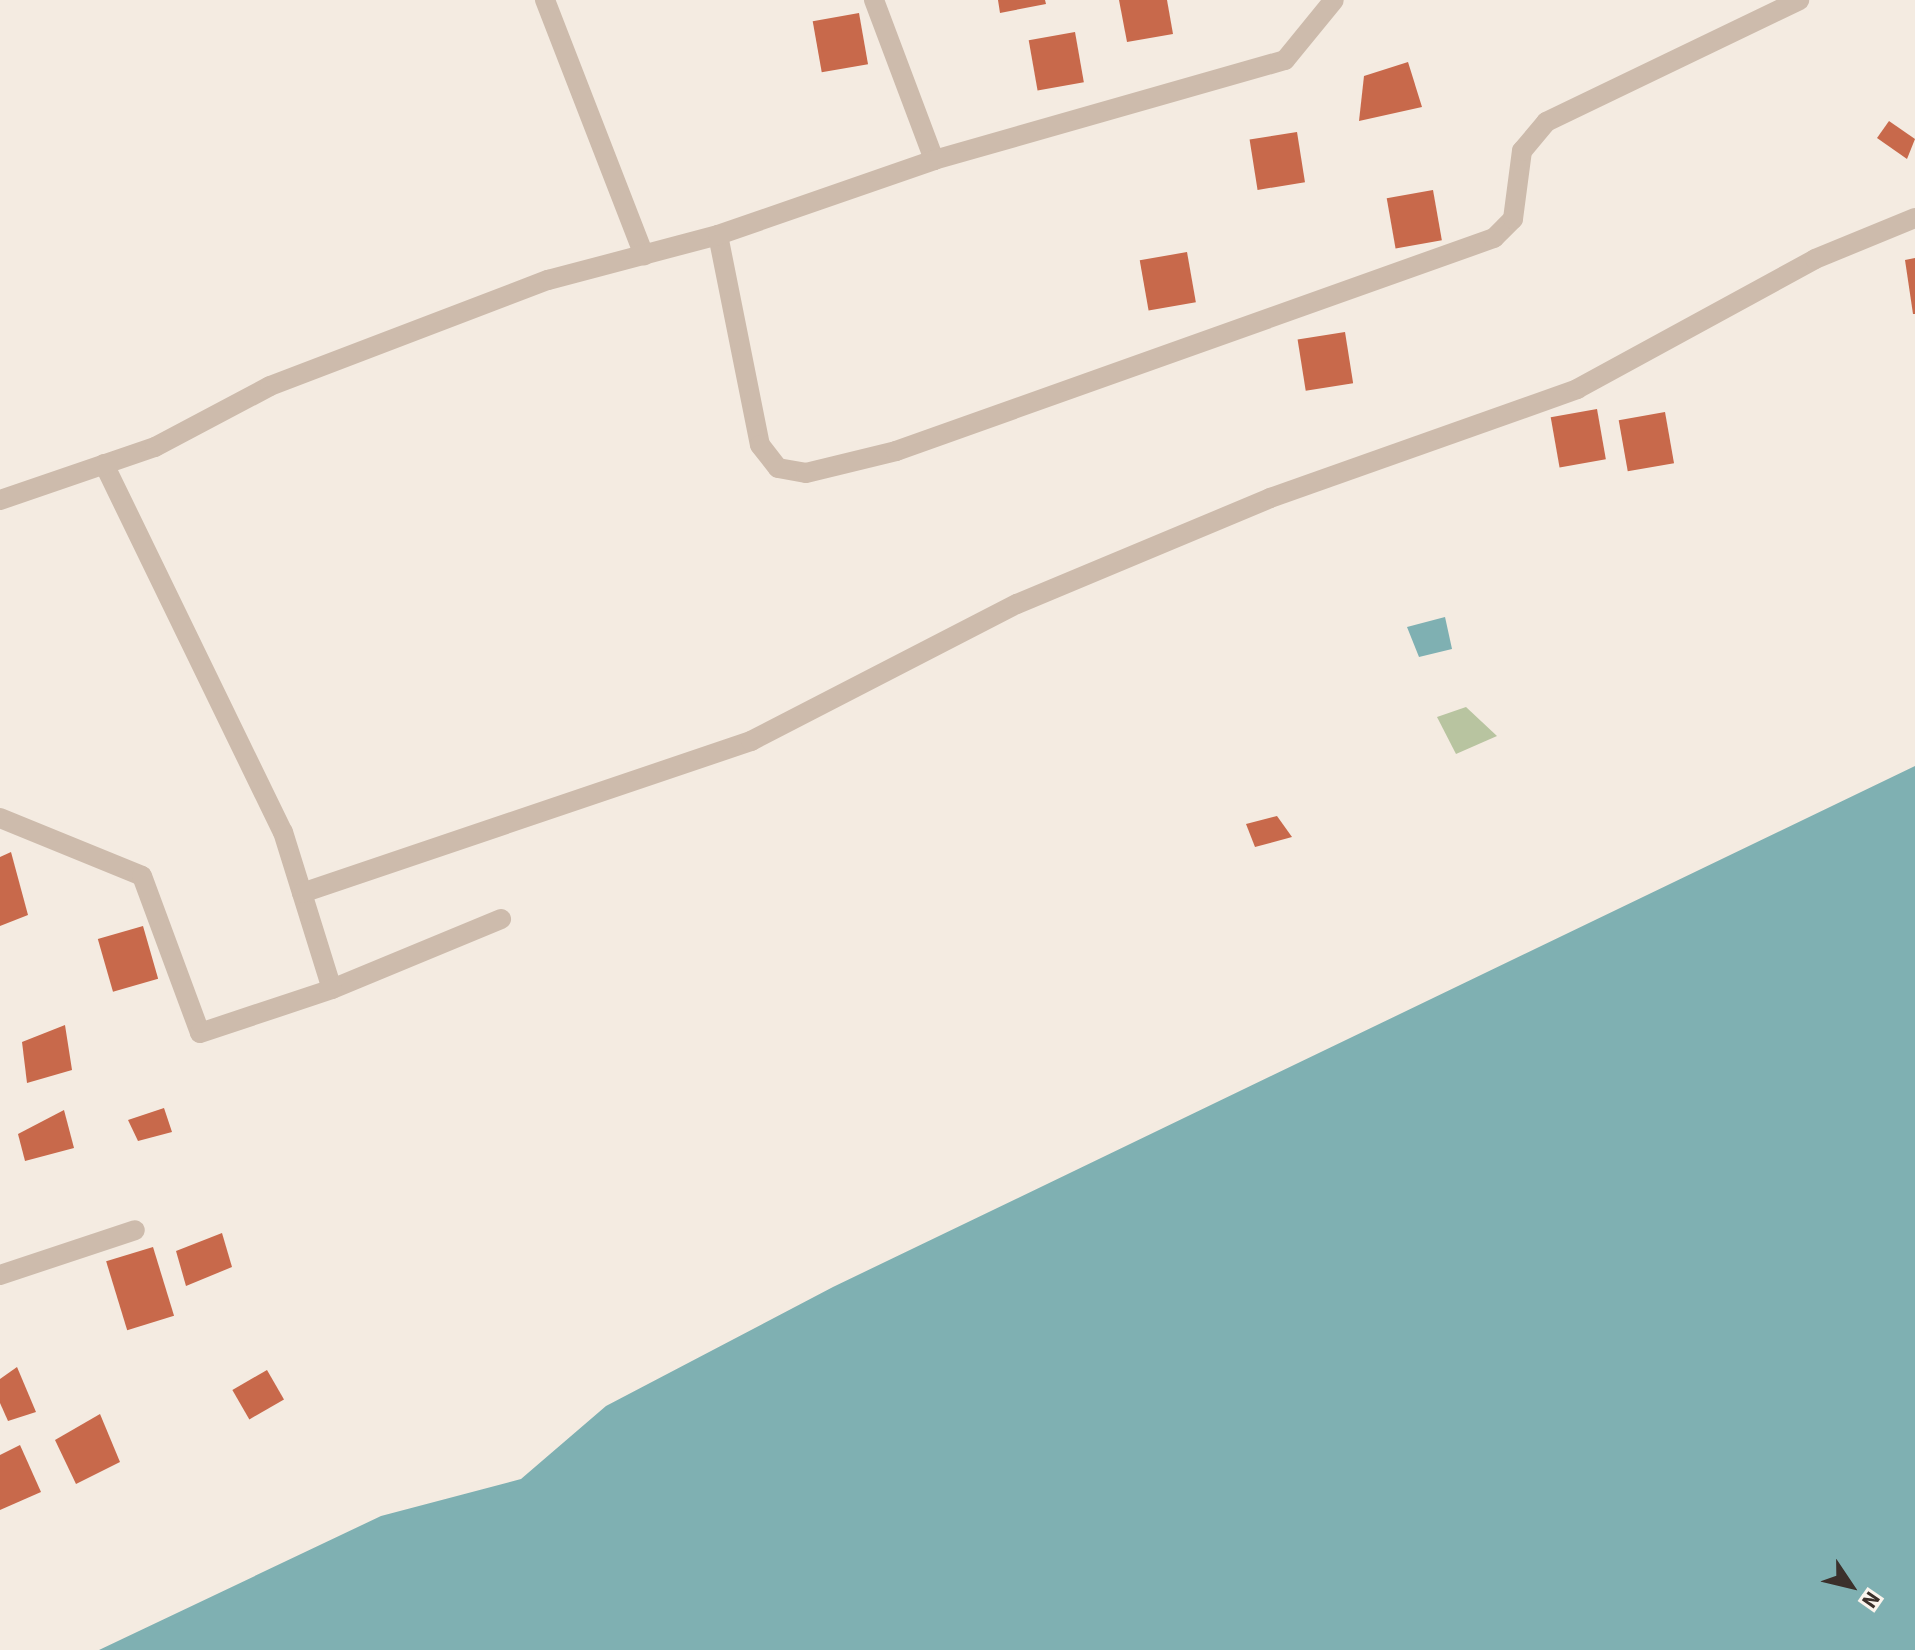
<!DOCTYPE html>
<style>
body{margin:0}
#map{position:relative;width:1915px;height:1650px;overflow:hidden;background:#f4ebe1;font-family:"Source Sans 3",sans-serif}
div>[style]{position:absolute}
.green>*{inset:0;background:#b8c4a0}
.water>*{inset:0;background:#7fb0b2}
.building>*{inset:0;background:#c8694b;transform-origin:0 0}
.minor>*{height:20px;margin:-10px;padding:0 10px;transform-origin:10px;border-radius:10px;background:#cdbbac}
span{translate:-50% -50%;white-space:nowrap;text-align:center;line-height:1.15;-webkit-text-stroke:7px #fbf5ee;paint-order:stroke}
.north{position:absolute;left:1811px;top:1546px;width:80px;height:80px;-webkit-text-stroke:6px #fbf5ee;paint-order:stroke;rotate:125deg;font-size:22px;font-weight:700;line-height:32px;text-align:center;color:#3b302b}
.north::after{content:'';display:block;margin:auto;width:28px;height:36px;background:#3b302b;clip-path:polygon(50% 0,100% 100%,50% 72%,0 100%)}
</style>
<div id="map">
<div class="green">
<div style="clip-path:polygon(1466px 707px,1497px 736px,1456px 754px,1437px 717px)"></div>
</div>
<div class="water">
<div style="clip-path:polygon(1445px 617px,1452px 649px,1419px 657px,1407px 627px)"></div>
<div style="clip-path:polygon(1915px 766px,1915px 1650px,99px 1650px,381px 1516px,521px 1479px,606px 1406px,833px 1287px)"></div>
</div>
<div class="building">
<div style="clip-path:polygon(998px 0,1045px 0,1046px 4px,1000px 13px)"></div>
<div style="clip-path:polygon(1119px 0,1167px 0,1173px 34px,1127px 42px)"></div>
<div style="left:859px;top:13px;width:52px;height:47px;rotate:80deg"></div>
<div style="left:1075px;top:32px;width:51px;height:47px;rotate:80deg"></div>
<div style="clip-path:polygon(1408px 62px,1422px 107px,1359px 121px,1364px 76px)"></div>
<div style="clip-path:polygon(1889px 121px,1915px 139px,1907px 159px,1877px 138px)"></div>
<div style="left:1297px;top:132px;width:51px;height:48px;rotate:81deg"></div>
<div style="left:1433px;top:190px;width:51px;height:47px;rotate:80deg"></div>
<div style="left:1187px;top:252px;width:51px;height:48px;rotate:80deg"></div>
<div style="clip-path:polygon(1915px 258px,1915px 314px,1913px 314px,1905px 260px)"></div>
<div style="left:1345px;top:332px;width:52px;height:48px;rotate:81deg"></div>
<div style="left:1597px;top:409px;width:51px;height:47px;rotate:80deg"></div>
<div style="left:1665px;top:412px;width:52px;height:47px;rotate:80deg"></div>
<div style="clip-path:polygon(1277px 816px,1292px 837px,1255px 847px,1246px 824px)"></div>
<div style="clip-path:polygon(11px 852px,28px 915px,0 926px,0 857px)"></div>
<div style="left:143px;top:926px;width:55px;height:47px;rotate:74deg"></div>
<div style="clip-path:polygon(65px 1025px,72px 1070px,27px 1083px,22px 1042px)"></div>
<div style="clip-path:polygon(164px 1108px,172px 1132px,138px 1141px,128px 1120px)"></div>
<div style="clip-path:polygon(64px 1110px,74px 1148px,25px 1161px,18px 1134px)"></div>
<div style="clip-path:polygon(222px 1233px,232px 1267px,186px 1286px,176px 1251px)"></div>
<div style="left:153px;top:1247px;width:72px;height:49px;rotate:73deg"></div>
<div style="clip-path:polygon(17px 1367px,36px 1412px,8px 1421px,0 1403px,0 1379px)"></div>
<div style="left:267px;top:1370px;width:34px;height:40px;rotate:60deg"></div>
<div style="clip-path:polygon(100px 1414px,120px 1462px,76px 1484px,55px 1440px)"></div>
<div style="clip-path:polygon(20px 1445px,41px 1492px,0 1510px,0 1455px)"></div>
</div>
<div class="minor">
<div style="left:545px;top:0;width:274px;rotate:68.8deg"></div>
<div style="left:874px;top:0;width:171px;rotate:69.4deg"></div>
<div style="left:718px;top:235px;width:214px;rotate:78.7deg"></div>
<div style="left:760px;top:445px;width:29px;rotate:52deg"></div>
<div style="left:778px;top:468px;width:28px;rotate:10deg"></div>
<div style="left:806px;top:473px;width:93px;rotate:-13.7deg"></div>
<div style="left:896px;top:451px;width:635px;rotate:-19.61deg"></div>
<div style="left:1494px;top:238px;width:27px;rotate:-45deg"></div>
<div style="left:1513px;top:219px;width:69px;rotate:-82.5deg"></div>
<div style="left:1522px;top:151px;width:38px;rotate:-50deg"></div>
<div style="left:1546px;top:122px;width:281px;rotate:-25.7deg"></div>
<div style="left:104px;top:464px;width:409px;rotate:64.1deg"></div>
<div style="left:283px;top:832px;width:164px;rotate:72.7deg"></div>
<div style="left:332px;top:989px;width:183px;rotate:-22.5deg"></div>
<div style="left:0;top:500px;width:164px;rotate:-18.9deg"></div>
<div style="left:155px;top:447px;width:130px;rotate:-27.9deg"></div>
<div style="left:270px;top:386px;width:298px;rotate:-20.9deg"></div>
<div style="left:548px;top:280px;width:176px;rotate:-14.8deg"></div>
<div style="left:718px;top:235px;width:229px;rotate:-19.1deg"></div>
<div style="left:934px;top:160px;width:365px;rotate:-15.9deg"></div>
<div style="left:1285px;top:60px;width:77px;rotate:-50.8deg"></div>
<div style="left:0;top:818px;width:153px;rotate:22.2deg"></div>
<div style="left:142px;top:876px;width:167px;rotate:69.7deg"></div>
<div style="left:200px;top:1033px;width:139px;rotate:-18.4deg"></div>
<div style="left:302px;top:893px;width:474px;rotate:-18.7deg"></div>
<div style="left:751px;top:741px;width:299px;rotate:-27.3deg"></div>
<div style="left:1017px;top:604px;width:274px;rotate:-22.7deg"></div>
<div style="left:1270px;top:498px;width:326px;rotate:-19.5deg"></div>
<div style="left:1577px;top:389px;width:271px;rotate:-28.6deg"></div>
<div style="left:1815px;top:259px;width:108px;rotate:-22.3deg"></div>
<div style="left:0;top:1275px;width:142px;rotate:-18.4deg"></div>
</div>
<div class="north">N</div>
</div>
